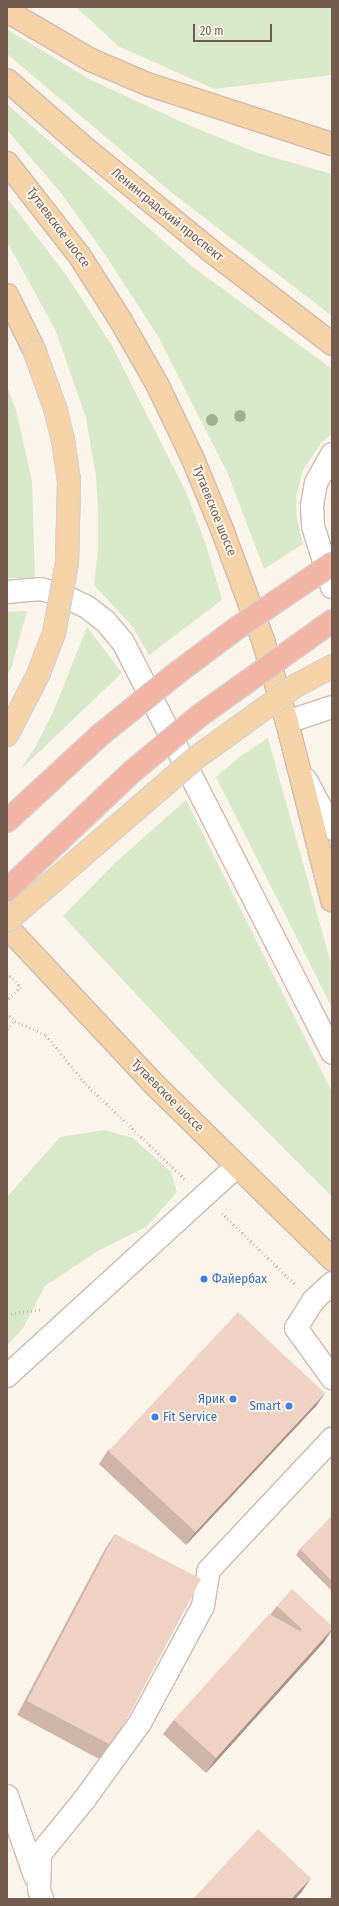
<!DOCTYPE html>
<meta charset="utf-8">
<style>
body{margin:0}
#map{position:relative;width:339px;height:1906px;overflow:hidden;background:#fbf4ea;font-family:"Fira Sans Condensed",sans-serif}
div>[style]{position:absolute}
.green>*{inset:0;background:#d8e9c9}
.path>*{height:2.5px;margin-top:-1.25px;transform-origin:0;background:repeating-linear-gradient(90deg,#d4b5a6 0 1px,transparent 0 4px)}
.roads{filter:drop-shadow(1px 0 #cdbbb0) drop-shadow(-1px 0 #cdbbb0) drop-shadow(0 1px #cdbbb0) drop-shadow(0 -1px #cdbbb0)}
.minor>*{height:22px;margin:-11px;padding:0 11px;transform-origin:11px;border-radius:11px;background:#fff}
.major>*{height:22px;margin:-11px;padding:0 11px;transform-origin:11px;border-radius:11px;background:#f5d3a7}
.bridges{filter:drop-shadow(1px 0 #d8d1cd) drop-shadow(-1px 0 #d8d1cd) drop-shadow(0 1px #d8d1cd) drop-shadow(0 -1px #d8d1cd)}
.major-bridge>*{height:22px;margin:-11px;padding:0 11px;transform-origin:11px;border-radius:11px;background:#f5d3a7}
.highway-bridge>*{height:22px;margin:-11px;padding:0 11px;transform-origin:11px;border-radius:11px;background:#f1b4a5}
.trees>*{width:12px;height:12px;margin:-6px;border-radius:50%;background:#a2b090}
.wall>*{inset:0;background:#ceb5a8}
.shaded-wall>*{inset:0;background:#a79388}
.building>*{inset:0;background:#efd2c3;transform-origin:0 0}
.dots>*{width:11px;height:11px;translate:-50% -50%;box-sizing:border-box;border:2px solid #fef8f0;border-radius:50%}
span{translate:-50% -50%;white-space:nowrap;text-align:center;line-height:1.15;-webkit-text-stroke:3.5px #fef8f0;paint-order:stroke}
.street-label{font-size:13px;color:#755a4e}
.shop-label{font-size:13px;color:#366cbe}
.left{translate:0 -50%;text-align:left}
.right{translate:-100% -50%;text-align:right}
.frame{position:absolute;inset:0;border:8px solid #755a4e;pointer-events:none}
.scale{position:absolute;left:193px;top:24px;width:79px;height:18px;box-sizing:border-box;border:2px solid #755a4e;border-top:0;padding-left:5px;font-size:12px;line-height:14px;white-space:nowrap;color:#755a4e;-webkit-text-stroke:3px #fef8f0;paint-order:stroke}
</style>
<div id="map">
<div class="green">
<div style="clip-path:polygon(76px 7px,332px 7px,332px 75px,214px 89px,118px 46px)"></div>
<div style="clip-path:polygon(7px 29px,89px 79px,186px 124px,258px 153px,332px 174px,332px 316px,171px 192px,7px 54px)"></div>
<div style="clip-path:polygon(7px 104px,193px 267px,332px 369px,332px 434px,322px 442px,303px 470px,296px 496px,297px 519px,303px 544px,264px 569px,228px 474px,158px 336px,104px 253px,61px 193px,7px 130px)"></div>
<div style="clip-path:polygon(7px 198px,67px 276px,111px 344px,187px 494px,207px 548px,222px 600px,149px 655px,132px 626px,94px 585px,98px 550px,98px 510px,96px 476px,86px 418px,55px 329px,7px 242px)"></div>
<div style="clip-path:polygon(7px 386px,16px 410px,32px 481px,35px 578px,7px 578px)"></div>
<div style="clip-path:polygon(27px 611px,12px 666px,7px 676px,7px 612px)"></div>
<div style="clip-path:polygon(87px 627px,122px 673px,20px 770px,36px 746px,54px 710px)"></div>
<div style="clip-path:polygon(268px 738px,332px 967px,332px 1008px,216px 777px,238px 758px)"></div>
<div style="clip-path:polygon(186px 800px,332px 1092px,332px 1197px,221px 1085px,63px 916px,115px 863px)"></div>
<div style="clip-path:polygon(104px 1130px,133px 1138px,171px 1172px,177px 1192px,146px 1227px,96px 1252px,45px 1286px,23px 1328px,7px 1346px,7px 1197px,60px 1137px)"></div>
</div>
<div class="path">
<div style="left:7px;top:973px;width:20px;rotate:45deg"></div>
<div style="left:21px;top:987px;width:20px;rotate:135deg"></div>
<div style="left:7px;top:1013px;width:11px;rotate:45deg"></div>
<div style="left:7px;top:1029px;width:11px;rotate:-45deg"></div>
<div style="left:15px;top:1021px;width:34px;rotate:24deg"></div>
<div style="left:46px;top:1035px;width:63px;rotate:50.8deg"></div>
<div style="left:86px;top:1084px;width:139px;rotate:43.8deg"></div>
<div style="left:222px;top:1213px;width:103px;rotate:44.2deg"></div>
<div style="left:7px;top:1314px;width:36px;rotate:-8deg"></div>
</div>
<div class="roads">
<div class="minor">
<div style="left:332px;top:454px;width:33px;rotate:119deg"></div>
<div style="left:316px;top:483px;width:22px;rotate:100deg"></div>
<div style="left:312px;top:505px;width:21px;rotate:87deg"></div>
<div style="left:313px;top:526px;width:64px;rotate:72.7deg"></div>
<div style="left:7px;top:592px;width:34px;rotate:-5deg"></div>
<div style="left:41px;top:589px;width:24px;rotate:17deg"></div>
<div style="left:64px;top:596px;width:25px;rotate:26deg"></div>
<div style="left:87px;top:607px;width:24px;rotate:38deg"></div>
<div style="left:106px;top:622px;width:26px;rotate:50deg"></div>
<div style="left:123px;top:642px;width:461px;rotate:63deg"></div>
<div style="left:287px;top:722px;width:47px;rotate:-18.4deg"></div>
<div style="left:306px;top:780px;width:55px;rotate:62deg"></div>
<div style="left:332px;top:1283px;width:26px;rotate:137deg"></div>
<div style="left:313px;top:1301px;width:32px;rotate:122deg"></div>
<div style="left:296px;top:1328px;width:62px;rotate:54.2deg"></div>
<div style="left:7px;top:1376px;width:311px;rotate:-42.4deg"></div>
<div style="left:7px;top:1796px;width:85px;rotate:70.7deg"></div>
<div style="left:42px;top:1899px;width:10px;rotate:-107deg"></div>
<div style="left:39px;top:1889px;width:35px;rotate:-88deg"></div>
<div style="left:40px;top:1854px;width:70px;rotate:-50.8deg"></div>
<div style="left:84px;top:1800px;width:95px;rotate:-54deg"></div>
<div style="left:140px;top:1723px;width:133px;rotate:-61.7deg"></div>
<div style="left:203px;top:1606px;width:36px;rotate:-81deg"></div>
<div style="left:209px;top:1570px;width:180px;rotate:-46.8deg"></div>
</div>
<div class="major">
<div style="left:7px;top:11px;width:97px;rotate:30.3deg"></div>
<div style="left:91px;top:60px;width:64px;rotate:23deg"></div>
<div style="left:150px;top:85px;width:191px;rotate:18deg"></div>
<div style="left:7px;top:80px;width:97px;rotate:41.2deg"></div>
<div style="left:80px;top:144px;width:169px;rotate:39.2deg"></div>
<div style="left:211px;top:251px;width:153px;rotate:37.5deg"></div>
<div style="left:7px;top:163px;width:117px;rotate:52deg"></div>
<div style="left:79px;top:255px;width:78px;rotate:57.5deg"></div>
<div style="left:121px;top:321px;width:73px;rotate:60.3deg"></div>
<div style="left:157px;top:384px;width:81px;rotate:64.4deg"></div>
<div style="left:192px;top:457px;width:81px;rotate:67.5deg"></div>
<div style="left:223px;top:532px;width:115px;rotate:69.7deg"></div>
<div style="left:263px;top:640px;width:85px;rotate:73.7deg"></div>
<div style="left:287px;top:722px;width:184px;rotate:75.8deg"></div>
<div style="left:7px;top:295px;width:64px;rotate:63.8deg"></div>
<div style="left:7px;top:927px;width:215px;rotate:46.9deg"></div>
<div style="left:154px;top:1084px;width:250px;rotate:44.5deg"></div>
</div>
</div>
<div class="bridges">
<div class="major-bridge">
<div style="left:7px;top:735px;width:68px;rotate:-62.7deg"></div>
<div style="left:38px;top:675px;width:45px;rotate:-69.1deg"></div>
<div style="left:54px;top:633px;width:71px;rotate:-79.5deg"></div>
<div style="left:67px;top:563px;width:82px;rotate:-88.6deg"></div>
<div style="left:69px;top:481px;width:41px;rotate:-98.3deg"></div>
<div style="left:63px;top:440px;width:33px;rotate:-104deg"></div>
<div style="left:55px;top:408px;width:59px;rotate:-109.7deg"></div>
<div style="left:7px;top:921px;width:251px;rotate:-40.8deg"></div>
<div style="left:197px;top:757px;width:123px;rotate:-35.8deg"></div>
<div style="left:297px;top:685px;width:40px;rotate:-28deg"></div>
</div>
<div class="highway-bridge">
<div style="left:7px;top:821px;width:125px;rotate:-42.7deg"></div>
<div style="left:99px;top:736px;width:95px;rotate:-39deg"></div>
<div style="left:173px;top:676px;width:80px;rotate:-36.9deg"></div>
<div style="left:237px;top:628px;width:115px;rotate:-34deg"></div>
<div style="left:7px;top:890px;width:173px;rotate:-43.4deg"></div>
<div style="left:133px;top:771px;width:86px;rotate:-39.8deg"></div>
<div style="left:199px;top:716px;width:163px;rotate:-35.5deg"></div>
</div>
</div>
<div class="trees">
<div style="left:240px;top:416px"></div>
<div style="left:212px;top:420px"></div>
</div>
<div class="wall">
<div style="clip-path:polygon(325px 1393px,316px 1406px,186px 1545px,99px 1464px,108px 1450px)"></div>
<div style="clip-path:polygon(332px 1516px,332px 1591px,296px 1555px,300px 1549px)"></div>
<div style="clip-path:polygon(115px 1534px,127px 1719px,99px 1759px,17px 1715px,105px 1549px)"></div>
<div style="clip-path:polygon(277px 1606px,332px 1626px,332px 1630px,324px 1642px,206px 1773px,163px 1734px,174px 1720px,270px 1615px)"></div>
</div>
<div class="shaded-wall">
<div style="clip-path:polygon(325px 1393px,316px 1406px,186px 1545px,195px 1532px)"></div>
<div style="clip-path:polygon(332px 1629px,324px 1642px,206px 1773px,216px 1758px)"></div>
<div style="clip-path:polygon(311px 1878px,301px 1893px,295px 1899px,291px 1899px)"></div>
</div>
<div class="building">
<div style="left:238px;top:1312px;width:119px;height:190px;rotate:43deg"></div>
<div style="clip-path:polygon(332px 1516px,332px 1581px,300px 1549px)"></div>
<div style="clip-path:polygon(115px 1534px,201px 1579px,127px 1719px,109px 1744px,27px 1701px)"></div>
<div style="clip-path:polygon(292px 1589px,332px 1626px,332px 1629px,216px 1758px,174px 1720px,269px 1614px,300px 1631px,302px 1629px,277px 1606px)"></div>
<div style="clip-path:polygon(258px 1829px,311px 1878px,291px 1899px,193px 1899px)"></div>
</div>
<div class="dots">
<div style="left:204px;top:1279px;background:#3f7fe0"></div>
<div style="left:233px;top:1399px;background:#3f7fe0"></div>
<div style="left:289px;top:1406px;background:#3f7fe0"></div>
<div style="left:155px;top:1417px;background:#3f7fe0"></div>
</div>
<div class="street-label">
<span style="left:167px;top:215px;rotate:39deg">Ленинградский проспект</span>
<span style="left:58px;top:228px;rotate:53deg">Тутаевское шоссе</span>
<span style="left:214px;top:511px;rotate:68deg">Тутаевское шоссе</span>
<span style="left:167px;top:1096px;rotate:45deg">Тутаевское шоссе</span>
</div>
<div class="shop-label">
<span class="left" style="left:212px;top:1279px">Файербах</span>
<span class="right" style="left:225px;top:1399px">Ярик</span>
<span class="right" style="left:281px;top:1406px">Smart</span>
<span class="left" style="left:163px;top:1417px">Fit Service</span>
</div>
<div class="frame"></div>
<div class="scale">20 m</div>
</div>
